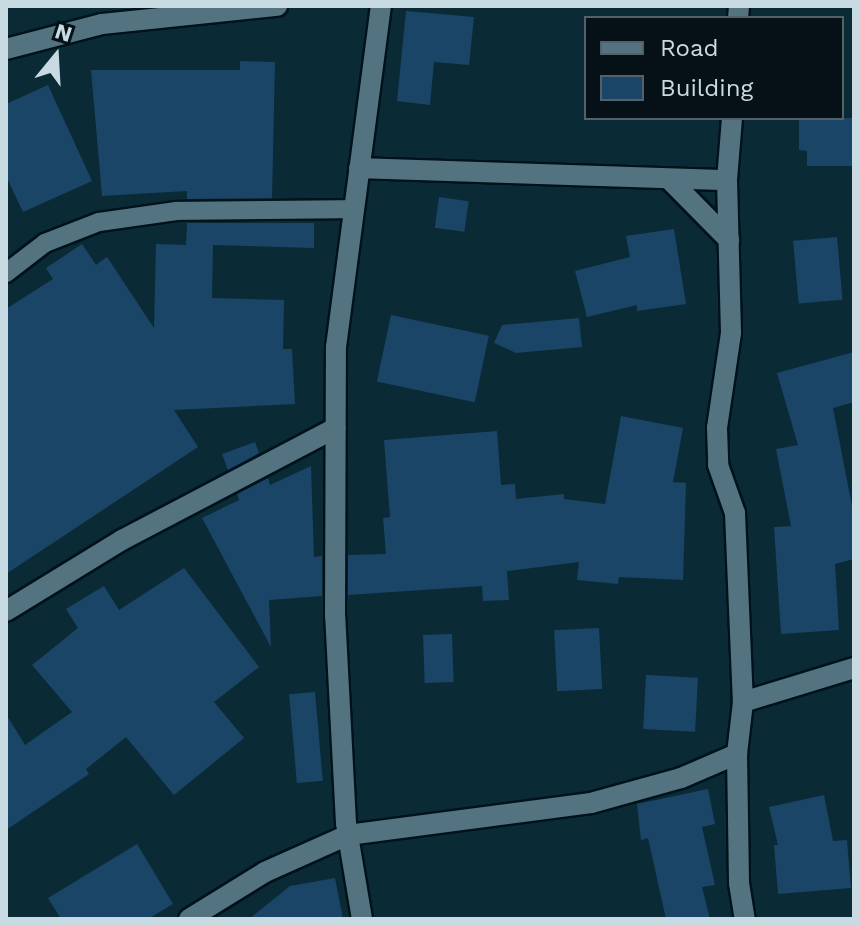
<!DOCTYPE html>
<style>
body{margin:0}
#map{position:relative;width:860px;height:925px;overflow:hidden;background:#0a2b36;font-family:"Work Sans",sans-serif}
div>[style]{position:absolute}
.building>*{inset:0;background:#1a4566;transform-origin:0 0}
.roads{filter:drop-shadow(2px 0 #00121b) drop-shadow(-2px 0 #00121b) drop-shadow(0 2px #00121b) drop-shadow(0 -2px #00121b)}
.service>*{height:18px;margin:-9px;padding:0 9px;transform-origin:9px;border-radius:9px;background:#537380}
.minor>*{height:20px;margin:-10px;padding:0 10px;transform-origin:10px;border-radius:10px;background:#537380}
span{translate:-50% -50%;white-space:nowrap;text-align:center;line-height:1.15;-webkit-text-stroke:8px #051116;paint-order:stroke}
.frame{position:absolute;inset:0;border:8px solid #c9dbe2;pointer-events:none}
.legend{position:absolute;left:584px;top:16px;width:260px;height:104px;box-sizing:border-box;background:#051116;border:2px solid #536268;margin:0;padding:10px 14px;list-style:none;font-size:24px;color:#c9dbe2}
.legend li{display:flex;align-items:center;gap:16px;height:40px}
.legend b{width:40px;border:2px solid #536268}
.north{position:absolute;left:16px;top:16px;width:80px;height:80px;-webkit-text-stroke:6px #051116;paint-order:stroke;rotate:18deg;font-size:22px;font-weight:700;line-height:32px;text-align:center;color:#c9dbe2}
.north::after{content:'';display:block;margin:auto;width:28px;height:36px;background:#c9dbe2;clip-path:polygon(50% 0,100% 100%,50% 72%,0 100%)}
</style>
<div id="map">
<div class="building">
<div style="clip-path:polygon(406px 11px,474px 17px,469px 65px,434px 62px,430px 105px,397px 101px)"></div>
<div style="clip-path:polygon(240px 61px,275px 62px,272px 198px,187px 199px,187px 191px,102px 196px,91px 70px,240px 70px)"></div>
<div style="clip-path:polygon(48px 85px,92px 181px,23px 212px,6px 176px,6px 104px)"></div>
<div style="clip-path:polygon(799px 118px,854px 118px,854px 166px,807px 166px,807px 151px,799px 150px)"></div>
<div style="left:439px;top:197px;width:30px;height:31px;rotate:8deg"></div>
<div style="clip-path:polygon(187px 223px,314px 223px,314px 248px,213px 245px,212px 298px,284px 300px,283px 349px,292px 349px,295px 404px,174px 410px,198px 447px,6px 574px,6px 309px,53px 279px,46px 268px,82px 244px,96px 265px,107px 257px,154px 328px,156px 244px,186px 245px)"></div>
<div style="clip-path:polygon(674px 229px,686px 304px,637px 311px,637px 305px,587px 317px,575px 271px,630px 257px,626px 236px)"></div>
<div style="left:837px;top:237px;width:63px;height:44px;rotate:85deg"></div>
<div style="left:391px;top:315px;width:100px;height:68px;rotate:12deg"></div>
<div style="clip-path:polygon(579px 318px,582px 347px,516px 353px,494px 343px,502px 325px)"></div>
<div style="clip-path:polygon(854px 352px,854px 402px,833px 408px,854px 516px,854px 559px,835px 564px,839px 630px,781px 634px,774px 527px,791px 526px,776px 449px,798px 445px,777px 373px)"></div>
<div style="clip-path:polygon(621px 416px,683px 428px,673px 482px,686px 483px,683px 580px,619px 577px,618px 584px,577px 580px,579px 562px,507px 571px,509px 600px,483px 601px,482px 586px,348px 595px,348px 555px,386px 554px,383px 518px,390px 517px,384px 440px,497px 431px,501px 485px,515px 484px,516px 499px,564px 494px,564px 499px,605px 504px)"></div>
<div style="clip-path:polygon(255px 442px,259px 453px,228px 470px,222px 454px)"></div>
<div style="clip-path:polygon(311px 466px,314px 557px,322px 556px,322px 596px,269px 600px,271px 647px,202px 518px,239px 500px,237px 494px,268px 478px,270px 485px)"></div>
<div style="clip-path:polygon(184px 568px,259px 667px,214px 702px,244px 738px,174px 795px,126px 737px,86px 769px,89px 774px,6px 830px,6px 714px,25px 745px,72px 712px,32px 665px,78px 628px,66px 609px,104px 586px,119px 610px)"></div>
<div style="left:599px;top:628px;width:61px;height:45px;rotate:87deg"></div>
<div style="left:452px;top:634px;width:48px;height:29px;rotate:88deg"></div>
<div style="left:646px;top:675px;width:52px;height:54px;rotate:3deg"></div>
<div style="left:315px;top:692px;width:89px;height:26px;rotate:85deg"></div>
<div style="clip-path:polygon(708px 789px,715px 824px,702px 827px,715px 885px,702px 887px,710px 919px,666px 919px,648px 838px,641px 840px,637px 804px)"></div>
<div style="clip-path:polygon(824px 795px,833px 841px,847px 840px,851px 888px,778px 894px,774px 845px,778px 845px,769px 807px)"></div>
<div style="clip-path:polygon(137px 844px,173px 904px,148px 919px,61px 919px,48px 898px)"></div>
<div style="clip-path:polygon(335px 878px,343px 919px,249px 919px,290px 886px)"></div>
</div>
<div class="roads">
<div class="service">
<div style="left:6px;top:273px;width:49px;rotate:-37.6deg"></div>
<div style="left:45px;top:243px;width:58px;rotate:-21.3deg"></div>
<div style="left:99px;top:222px;width:78px;rotate:-8.1deg"></div>
<div style="left:176px;top:211px;width:179px;rotate:-0.6deg"></div>
</div>
<div class="minor">
<div style="left:738px;top:18px;width:12px;rotate:-85deg"></div>
<div style="left:6px;top:49px;width:99px;rotate:-14.6deg"></div>
<div style="left:102px;top:24px;width:176px;rotate:-5.9deg"></div>
<div style="left:732px;top:118px;width:62px;rotate:94.6deg"></div>
<div style="left:727px;top:180px;width:153px;rotate:88.5deg"></div>
<div style="left:731px;top:333px;width:96px;rotate:98.4deg"></div>
<div style="left:717px;top:428px;width:37px;rotate:88deg"></div>
<div style="left:718px;top:465px;width:51px;rotate:70.5deg"></div>
<div style="left:735px;top:513px;width:189px;rotate:87.6deg"></div>
<div style="left:743px;top:702px;width:52px;rotate:96.6deg"></div>
<div style="left:737px;top:754px;width:129px;rotate:89.1deg"></div>
<div style="left:739px;top:883px;width:36px;rotate:81deg"></div>
<div style="left:359px;top:168px;width:368px;rotate:1.9deg"></div>
<div style="left:671px;top:181px;width:83px;rotate:45.5deg"></div>
<div style="left:6px;top:611px;width:136px;rotate:-31.5deg"></div>
<div style="left:122px;top:540px;width:241px;rotate:-27.7deg"></div>
<div style="left:743px;top:702px;width:116px;rotate:-17deg"></div>
<div style="left:189px;top:919px;width:89px;rotate:-31.7deg"></div>
<div style="left:265px;top:872px;width:91px;rotate:-24deg"></div>
<div style="left:348px;top:835px;width:245px;rotate:-7.5deg"></div>
<div style="left:591px;top:803px;width:93px;rotate:-15.5deg"></div>
<div style="left:681px;top:778px;width:61px;rotate:-23.2deg"></div>
<div style="left:362px;top:919px;width:97px;rotate:-99.5deg"></div>
<div style="left:346px;top:823px;width:208px;rotate:-93deg"></div>
<div style="left:335px;top:615px;width:268px;rotate:-89.8deg"></div>
<div style="left:336px;top:347px;width:344px;rotate:-82.5deg"></div>
</div>
</div>
<div class="frame"></div>
<ul class="legend">
<li><b style="height:10px;background:#537380"></b>Road</li>
<li><b style="height:22px;background:#1a4566"></b>Building</li>
</ul>
<div class="north">N</div>
</div>
